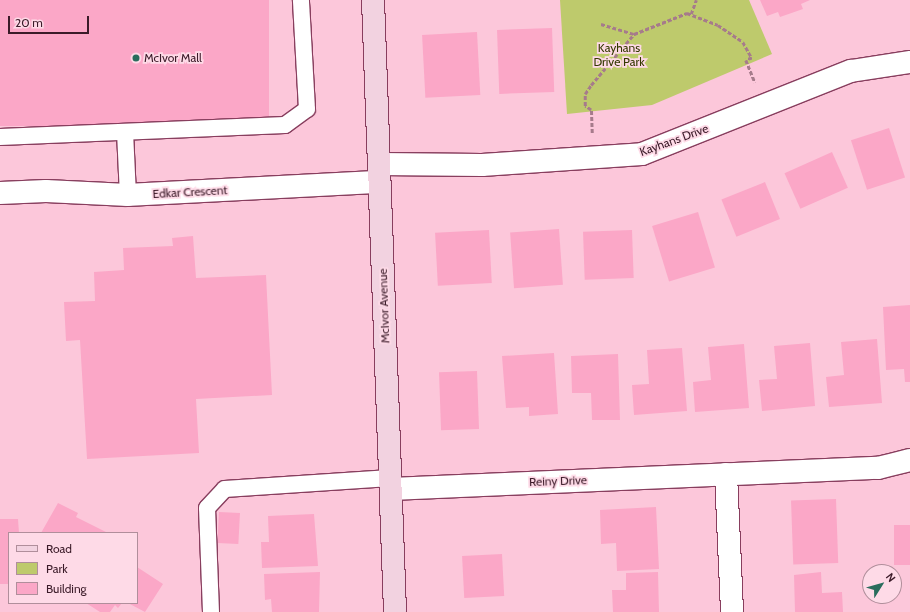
<!DOCTYPE html>
<style>
body{margin:0}
#map{position:relative;width:910px;height:612px;overflow:hidden;background:#fcc7da;font-family:Cabin,sans-serif}
div>[style]{position:absolute}
.green>*{inset:0;background:#beca6c}
.building>*{inset:0;background:#fba7c7;transform-origin:0 0}
.path>*{height:2.5px;margin-top:-1.25px;transform-origin:0;background:repeating-linear-gradient(90deg,#a67b8b 0 4px,transparent 0 6px)}
.roads{filter:drop-shadow(1px 0 #883e5e) drop-shadow(-1px 0 #883e5e) drop-shadow(0 1px #883e5e) drop-shadow(0 -1px #883e5e)}
.lane>*{height:16px;margin:-8px;padding:0 8px;transform-origin:8px;border-radius:8px;background:#fff}
.street>*{height:22px;margin:-11px;padding:0 11px;transform-origin:11px;border-radius:11px;background:#fff}
.secondary>*{height:22px;margin:-11px;padding:0 11px;transform-origin:11px;border-radius:11px;background:#f2d2e0}
.dots>*{width:11px;height:11px;translate:-50% -50%;box-sizing:border-box;border:2px solid #fedae7;border-radius:50%}
span{translate:-50% -50%;white-space:nowrap;text-align:center;line-height:1.15;-webkit-text-stroke:3.5px #fedae7;paint-order:stroke}
.park-label{font-size:12px;color:#343900}
.poi-label{font-size:12px;color:#3b1b29}
.left{translate:0 -50%;text-align:left}
.street-label{font-size:12px;color:#3b1b29}
.legend{position:absolute;left:8px;top:532px;width:130px;height:72px;box-sizing:border-box;background:#fedae7;border:1px solid #b08e9b;margin:0;padding:5px 7px;list-style:none;font-size:12px;color:#3b1b29}
.legend li{display:flex;align-items:center;gap:8px;height:20px}
.legend b{width:20px;border:1px solid #b08e9b}
.north{position:absolute;left:862px;top:564px;width:40px;height:40px;box-sizing:border-box;background:#fedae7;border:1px solid #b08e9b;border-radius:50%;rotate:53deg;font-size:11px;font-weight:700;line-height:16px;text-align:center;color:#3b1b29}
.north::after{content:'';display:block;margin:auto;width:14px;height:18px;background:#2a6d5d;clip-path:polygon(50% 0,100% 100%,50% 72%,0 100%)}
.scale{position:absolute;left:8px;top:16px;width:81px;height:18px;box-sizing:border-box;border:2px solid #3b1b29;border-top:0;padding-left:5px;font-size:12px;line-height:14px;white-space:nowrap;color:#3b1b29;-webkit-text-stroke:3px #fedae7;paint-order:stroke}
</style>
<div id="map">
<div class="green">
<div style="clip-path:polygon(560px 0,749px 0,772px 54px,652px 105px,567px 114px)"></div>
</div>
<div class="building">
<div style="left:0;top:0;width:269px;height:126px"></div>
<div style="clip-path:polygon(760px 0,810px 0,801px 4px,803px 9px,780px 17px,778px 12px,767px 16px)"></div>
<div style="left:552px;top:28px;width:64px;height:55px;rotate:88deg"></div>
<div style="left:477px;top:32px;width:63px;height:55px;rotate:87deg"></div>
<div style="left:889px;top:128px;width:52px;height:40px;rotate:72deg"></div>
<div style="left:832px;top:152px;width:39px;height:52px;rotate:66deg"></div>
<div style="left:765px;top:182px;width:40px;height:47px;rotate:68deg"></div>
<div style="left:698px;top:212px;width:58px;height:48px;rotate:73deg"></div>
<div style="left:559px;top:229px;width:56px;height:49px;rotate:86deg"></div>
<div style="left:489px;top:230px;width:53px;height:54px;rotate:87deg"></div>
<div style="left:632px;top:230px;width:48px;height:49px;rotate:88deg"></div>
<div style="clip-path:polygon(193px 236px,196px 278px,266px 275px,272px 395px,196px 399px,199px 453px,87px 459px,80px 340px,66px 341px,64px 302px,95px 301px,94px 272px,124px 270px,123px 248px,173px 246px,172px 238px)"></div>
<div style="clip-path:polygon(910px 305px,910px 382px,905px 382px,904px 369px,886px 370px,883px 307px)"></div>
<div style="clip-path:polygon(877px 339px,882px 403px,829px 407px,826px 377px,844px 375px,841px 342px)"></div>
<div style="clip-path:polygon(810px 343px,815px 406px,762px 411px,759px 380px,777px 379px,774px 346px)"></div>
<div style="clip-path:polygon(744px 344px,749px 408px,695px 412px,693px 382px,711px 380px,708px 347px)"></div>
<div style="clip-path:polygon(682px 348px,687px 411px,634px 415px,632px 385px,649px 384px,647px 350px)"></div>
<div style="clip-path:polygon(554px 353px,558px 414px,529px 416px,529px 407px,506px 408px,502px 356px)"></div>
<div style="clip-path:polygon(618px 354px,620px 420px,592px 420px,591px 393px,572px 393px,571px 356px)"></div>
<div style="left:477px;top:371px;width:58px;height:38px;rotate:88deg"></div>
<div style="left:836px;top:499px;width:64px;height:45px;rotate:88deg"></div>
<div style="clip-path:polygon(58px 503px,78px 513px,76px 517px,108px 533px,41px 533px)"></div>
<div style="clip-path:polygon(656px 507px,659px 569px,617px 571px,616px 543px,601px 544px,600px 510px)"></div>
<div style="left:219px;top:512px;width:21px;height:31px;rotate:3deg"></div>
<div style="clip-path:polygon(314px 514px,318px 566px,262px 568px,261px 542px,269px 542px,268px 516px)"></div>
<div style="clip-path:polygon(0 519px,18px 519px,19px 533px,9px 533px,9px 584px,0 584px)"></div>
<div style="left:894px;top:525px;width:16px;height:40px"></div>
<div style="left:502px;top:554px;width:42px;height:40px;rotate:87deg"></div>
<div style="clip-path:polygon(137px 567px,163px 584px,145px 612px,128px 603px,137px 603px)"></div>
<div style="clip-path:polygon(320px 572px,319px 612px,272px 612px,271px 599px,265px 600px,264px 574px)"></div>
<div style="clip-path:polygon(658px 572px,659px 612px,613px 612px,612px 590px,626px 590px,626px 573px)"></div>
<div style="clip-path:polygon(821px 572px,822px 593px,842px 592px,843px 612px,795px 612px,794px 575px)"></div>
<div style="clip-path:polygon(86px 603px,122px 603px,118px 608px,115px 605px,110px 612px,100px 612px)"></div>
</div>
<div class="path">
<div style="left:691px;top:14px;width:15px;rotate:-70deg"></div>
<div style="left:601px;top:24px;width:34px;rotate:17deg"></div>
<div style="left:592px;top:133px;width:23px;rotate:-92deg"></div>
<div style="left:591px;top:110px;width:7px;rotate:-146deg"></div>
<div style="left:585px;top:106px;width:12px;rotate:-90deg"></div>
<div style="left:585px;top:94px;width:11px;rotate:-56deg"></div>
<div style="left:591px;top:85px;width:67px;rotate:-49.9deg"></div>
<div style="left:634px;top:34px;width:57px;rotate:-21.6deg"></div>
<div style="left:687px;top:13px;width:33px;rotate:21deg"></div>
<div style="left:718px;top:25px;width:30px;rotate:34deg"></div>
<div style="left:743px;top:42px;width:18px;rotate:61deg"></div>
<div style="left:752px;top:58px;width:6px;rotate:162deg"></div>
<div style="left:746px;top:60px;width:24px;rotate:68deg"></div>
</div>
<div class="roads">
<div class="lane">
<div style="left:125px;top:132px;width:63px;rotate:87.3deg"></div>
<div style="left:0;top:137px;width:285px;rotate:-2.4deg"></div>
<div style="left:285px;top:125px;width:27px;rotate:-36deg"></div>
<div style="left:307px;top:109px;width:109px;rotate:-93.2deg"></div>
<div style="left:211px;top:612px;width:104px;rotate:-92.2deg"></div>
<div style="left:207px;top:508px;width:26px;rotate:-47deg"></div>
<div style="left:225px;top:489px;width:165px;rotate:-3.8deg"></div>
</div>
<div class="street">
<div style="left:379px;top:164px;width:103px;rotate:0.6deg"></div>
<div style="left:482px;top:165px;width:160px;rotate:-3.9deg"></div>
<div style="left:642px;top:154px;width:225px;rotate:-21.7deg"></div>
<div style="left:851px;top:71px;width:60px;rotate:-8.7deg"></div>
<div style="left:0;top:193px;width:46px;rotate:-2.5deg"></div>
<div style="left:46px;top:191px;width:82px;rotate:2.8deg"></div>
<div style="left:128px;top:195px;width:251px;rotate:-3deg"></div>
<div style="left:726px;top:474px;width:138px;rotate:87.5deg"></div>
<div style="left:391px;top:489px;width:487px;rotate:-2.5deg"></div>
<div style="left:878px;top:468px;width:33px;rotate:-14deg"></div>
</div>
<div class="secondary">
<div style="left:373px;top:0;width:612px;rotate:87.94deg"></div>
</div>
</div>
<div class="dots">
<div style="left:136px;top:58px;background:#2a6d5d"></div>
</div>
<div class="park-label">
<span style="left:619px;top:55px">Kayhans<br>Drive Park</span>
</div>
<div class="poi-label">
<span class="left" style="left:144px;top:58px">McIvor Mall</span>
</div>
<div class="street-label">
<span style="left:674px;top:140px;rotate:-20deg">Kayhans Drive</span>
<span style="left:190px;top:192px;rotate:-3deg">Edkar Crescent</span>
<span style="left:384px;top:306px;rotate:-92deg">McIvor Avenue</span>
<span style="left:558px;top:481px;rotate:-2deg">Reiny Drive</span>
</div>
<ul class="legend">
<li><b style="height:5px;background:#f2d2e0"></b>Road</li>
<li><b style="height:11px;background:#beca6c"></b>Park</li>
<li><b style="height:11px;background:#fba7c7"></b>Building</li>
</ul>
<div class="north">N</div>
<div class="scale">20 m</div>
</div>
